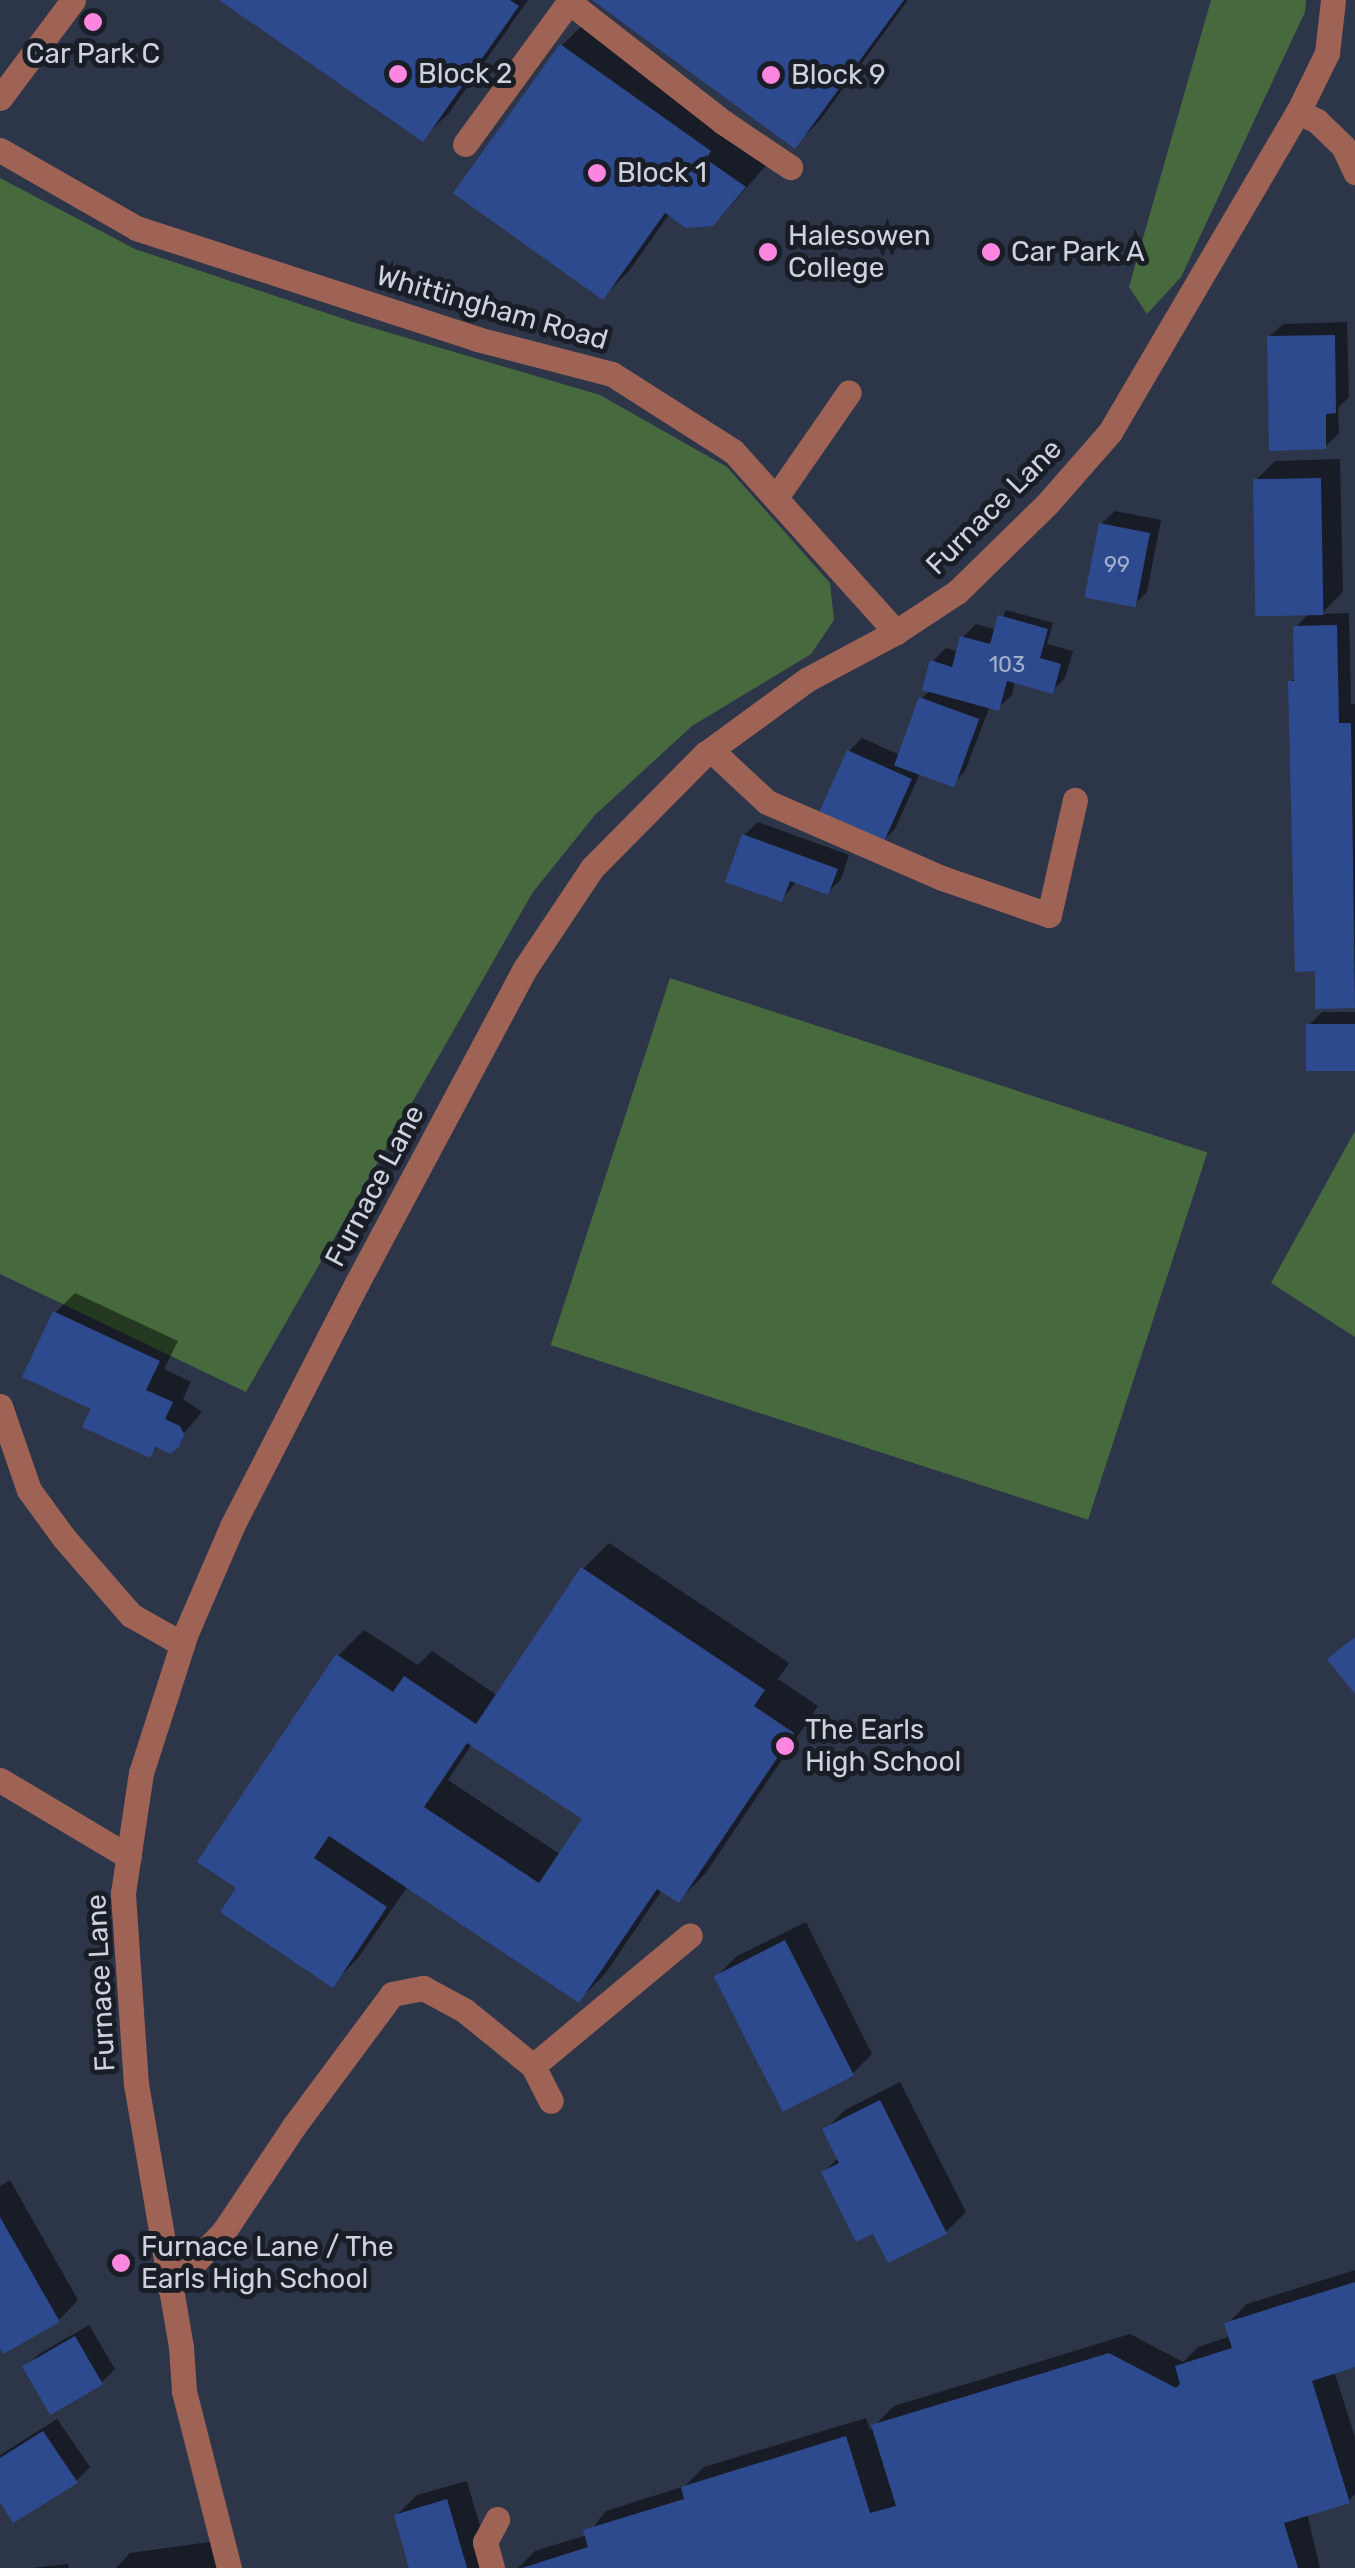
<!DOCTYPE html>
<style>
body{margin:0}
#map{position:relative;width:1355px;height:2568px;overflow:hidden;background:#2d3549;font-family:Rubik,sans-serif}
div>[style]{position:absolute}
.green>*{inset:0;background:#47693e;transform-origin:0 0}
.shadow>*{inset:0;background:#0007}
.building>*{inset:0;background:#2e4a8f;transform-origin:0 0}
.minor>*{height:25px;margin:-12.5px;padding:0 12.5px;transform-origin:12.5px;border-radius:12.5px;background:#9f6355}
.dots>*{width:28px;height:28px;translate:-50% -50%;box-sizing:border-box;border:5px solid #191d26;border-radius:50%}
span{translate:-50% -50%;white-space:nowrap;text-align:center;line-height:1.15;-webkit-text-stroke:10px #191d26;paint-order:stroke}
.number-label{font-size:22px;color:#a4b0ca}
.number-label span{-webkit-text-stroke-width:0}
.poi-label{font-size:28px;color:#ccd2de}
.left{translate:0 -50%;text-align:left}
.street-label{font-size:28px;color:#ccd2de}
</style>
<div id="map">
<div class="green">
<div style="clip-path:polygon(1211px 0,1306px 0,1305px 12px,1181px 277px,1147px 314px,1129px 287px)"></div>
<div style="clip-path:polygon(0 178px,135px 249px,353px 322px,600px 395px,727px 467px,830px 583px,834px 620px,811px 654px,692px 726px,595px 815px,533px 892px,246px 1392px,0 1274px)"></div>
<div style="left:670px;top:978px;width:565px;height:386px;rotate:18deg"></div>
<div style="clip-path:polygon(1355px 1131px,1355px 1337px,1271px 1283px)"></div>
</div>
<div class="shadow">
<div style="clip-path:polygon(224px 0,528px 0,449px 113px,423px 138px)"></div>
<div style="clip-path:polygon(597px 0,908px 0,820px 120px,795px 146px)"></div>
<div style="clip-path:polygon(588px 20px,770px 161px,721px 217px,702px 226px,670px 213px,629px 271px,603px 297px,457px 192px,562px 45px)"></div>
<div style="clip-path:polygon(1347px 322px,1349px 397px,1338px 408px,1339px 433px,1325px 447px,1269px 337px,1283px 324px)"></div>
<div style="clip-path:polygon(1340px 459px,1343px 592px,1321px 614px,1349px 613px,1351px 704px,1355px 704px,1355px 1006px,1318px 1006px,1291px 682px,1297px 676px,1296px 627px,1310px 612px,1255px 481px,1275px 461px)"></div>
<div style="clip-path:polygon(1115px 511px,1161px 520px,1147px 592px,1134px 605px,1101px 524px)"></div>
<div style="clip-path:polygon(1006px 610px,1053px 623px,1047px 644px,1073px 651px,1065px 678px,1052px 691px,1015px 681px,1012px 695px,998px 708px,990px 706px,965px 771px,952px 785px,920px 773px,895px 829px,882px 842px,849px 751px,862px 738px,900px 755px,921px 699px,931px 689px,932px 662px,946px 648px,959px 652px,963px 637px,976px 624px,997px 630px)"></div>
<div style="clip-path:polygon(758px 822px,849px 855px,841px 879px,828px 892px,797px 881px,782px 899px,744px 835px)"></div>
<div style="clip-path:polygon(1322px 1012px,1355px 1012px,1355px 1068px,1309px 1025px)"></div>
<div style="clip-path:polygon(75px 1293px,178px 1341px,164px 1369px,191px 1382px,183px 1399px,202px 1412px,169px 1451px,159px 1446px,150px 1455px,94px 1408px,55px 1313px)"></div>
<div style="clip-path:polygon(evenodd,609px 1543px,789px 1663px,778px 1679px,818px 1706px,705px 1874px,679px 1900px,662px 1890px,605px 1974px,579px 2000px,408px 1886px,358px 1958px,333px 1984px,239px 1887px,338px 1656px,364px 1630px,418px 1665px,432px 1651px,498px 1696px,583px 1569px,609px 1543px,472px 1744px,585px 1819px,561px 1855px,448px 1780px,472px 1744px)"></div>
<div style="clip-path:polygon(806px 1922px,872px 2054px,852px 2074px,717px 1976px,737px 1956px)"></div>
<div style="clip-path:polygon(900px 2082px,966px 2212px,946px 2232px,874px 2231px,824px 2172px,839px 2157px,825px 2130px,845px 2110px)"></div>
<div style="clip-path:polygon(10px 2180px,78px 2300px,59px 2320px,0 2343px,0 2186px)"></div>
<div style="clip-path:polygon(1355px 2270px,1355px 2365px,1334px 2371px,1355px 2437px,1355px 2494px,1348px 2501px,1307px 2513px,1320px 2568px,518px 2568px,535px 2551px,587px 2535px,606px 2511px,685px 2486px,704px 2467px,866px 2418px,870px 2430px,894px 2406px,1130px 2334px,1183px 2362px,1198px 2347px,1231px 2336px,1227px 2324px,1247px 2304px)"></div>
<div style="clip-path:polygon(89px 2325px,115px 2369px,102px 2382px,26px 2367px,39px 2354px)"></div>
<div style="clip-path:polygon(57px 2419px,90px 2467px,76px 2481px,0 2497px,0 2455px)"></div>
<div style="clip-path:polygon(467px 2481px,492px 2568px,412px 2568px,397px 2515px,417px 2495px)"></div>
<div style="clip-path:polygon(231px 2539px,235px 2568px,116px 2568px,130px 2553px)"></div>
<div style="clip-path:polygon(68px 2564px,69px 2568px,31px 2568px)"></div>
</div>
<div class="building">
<div style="clip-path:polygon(219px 0,510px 0,519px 6px,423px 142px)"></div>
<div style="clip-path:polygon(592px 0,904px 0,795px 149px)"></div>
<div style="clip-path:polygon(560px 44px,711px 151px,706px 159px,746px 187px,713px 226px,686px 228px,665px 213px,603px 300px,453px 193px)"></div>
<div style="clip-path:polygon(1335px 335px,1336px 413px,1326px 414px,1326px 449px,1269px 451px,1267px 336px)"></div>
<div style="left:1321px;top:478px;width:137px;height:68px;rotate:89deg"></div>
<div style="left:1099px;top:523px;width:52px;height:76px;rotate:11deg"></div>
<div style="clip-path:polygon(998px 615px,1048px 629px,1040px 658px,1061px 664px,1053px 694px,1007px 681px,999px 711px,922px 690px,930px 660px,952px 667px,960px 636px,990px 644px)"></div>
<div style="clip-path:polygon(1337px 625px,1339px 723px,1351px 723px,1355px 1008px,1315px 1009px,1315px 971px,1295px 972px,1288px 681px,1294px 681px,1293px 626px)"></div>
<div style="left:919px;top:697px;width:64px;height:73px;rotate:20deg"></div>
<div style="left:847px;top:750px;width:71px;height:72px;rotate:24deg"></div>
<div style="clip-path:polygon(742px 834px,838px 869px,828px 895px,790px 881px,782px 902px,725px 882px)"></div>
<div style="left:1306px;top:1024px;width:49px;height:47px"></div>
<div style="clip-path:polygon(53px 1311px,160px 1361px,146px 1390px,173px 1402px,165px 1419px,180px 1426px,184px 1434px,179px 1447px,170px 1454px,156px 1447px,150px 1458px,82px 1427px,91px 1409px,22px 1377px)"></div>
<div style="clip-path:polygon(evenodd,581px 1567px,765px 1690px,754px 1706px,794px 1733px,679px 1903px,657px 1889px,579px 2003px,329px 1836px,314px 1858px,387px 1907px,333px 1988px,220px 1912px,236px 1888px,197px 1862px,336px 1654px,393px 1692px,404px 1676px,476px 1724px,581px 1567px,467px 1743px,582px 1819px,539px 1883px,424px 1807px,467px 1743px)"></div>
<div style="clip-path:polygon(1355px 1637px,1355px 1694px,1327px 1659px)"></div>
<div style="left:785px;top:1940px;width:152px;height:80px;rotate:63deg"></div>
<div style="clip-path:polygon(880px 2100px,947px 2234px,888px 2263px,873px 2234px,856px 2242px,821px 2172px,839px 2163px,822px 2129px)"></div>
<div style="clip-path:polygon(0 2217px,60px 2322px,3px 2354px,0 2348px)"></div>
<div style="clip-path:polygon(1355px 2282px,1355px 2367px,1312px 2381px,1350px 2503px,1284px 2523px,1298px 2568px,522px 2568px,588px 2547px,583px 2530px,684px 2499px,681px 2487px,846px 2436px,870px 2513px,896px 2506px,871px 2425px,1109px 2353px,1176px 2388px,1180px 2384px,1175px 2366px,1232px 2348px,1224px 2323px)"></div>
<div style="left:75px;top:2336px;width:56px;height:61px;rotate:60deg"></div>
<div style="clip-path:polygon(43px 2431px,78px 2483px,13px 2523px,0 2502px,0 2458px)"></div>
<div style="clip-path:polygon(447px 2499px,467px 2568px,409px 2568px,394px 2515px)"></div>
</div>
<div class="minor">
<div style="left:0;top:98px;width:122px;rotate:-53.3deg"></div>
<div style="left:1298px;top:112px;width:21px;rotate:25deg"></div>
<div style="left:1317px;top:121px;width:36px;rotate:44deg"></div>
<div style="left:1343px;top:146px;width:29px;rotate:65deg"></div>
<div style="left:465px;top:144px;width:176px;rotate:-53.8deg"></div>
<div style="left:569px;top:2px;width:195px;rotate:37.9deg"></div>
<div style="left:723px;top:122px;width:81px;rotate:33.9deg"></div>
<div style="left:0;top:150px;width:157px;rotate:29.8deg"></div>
<div style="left:136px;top:228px;width:359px;rotate:18deg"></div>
<div style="left:477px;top:339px;width:139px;rotate:14.5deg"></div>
<div style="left:612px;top:374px;width:143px;rotate:32.5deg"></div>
<div style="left:733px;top:451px;width:244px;rotate:48deg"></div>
<div style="left:777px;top:496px;width:126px;rotate:-55.3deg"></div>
<div style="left:711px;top:750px;width:76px;rotate:42.9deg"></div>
<div style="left:767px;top:802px;width:191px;rotate:23.5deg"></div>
<div style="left:942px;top:878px;width:113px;rotate:19.1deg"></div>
<div style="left:1049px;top:915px;width:118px;rotate:-77.3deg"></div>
<div style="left:0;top:1406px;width:89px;rotate:71deg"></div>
<div style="left:29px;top:1490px;width:59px;rotate:53.9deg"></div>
<div style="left:64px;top:1538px;width:102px;rotate:49deg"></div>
<div style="left:131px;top:1615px;width:59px;rotate:29.6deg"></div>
<div style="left:0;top:1780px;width:150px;rotate:30.8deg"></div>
<div style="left:533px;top:2066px;width:204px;rotate:-39.8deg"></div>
<div style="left:170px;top:2288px;width:79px;rotate:-46.5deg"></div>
<div style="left:224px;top:2231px;width:126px;rotate:-56.3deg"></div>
<div style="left:294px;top:2126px;width:164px;rotate:-53.4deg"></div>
<div style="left:392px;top:1994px;width:32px;rotate:-11deg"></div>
<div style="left:423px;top:1988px;width:47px;rotate:28.2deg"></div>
<div style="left:464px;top:2010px;width:89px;rotate:39.1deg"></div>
<div style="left:533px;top:2066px;width:39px;rotate:63deg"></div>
<div style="left:229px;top:2568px;width:183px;rotate:-104.3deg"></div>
<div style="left:184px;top:2391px;width:44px;rotate:-93.9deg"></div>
<div style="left:181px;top:2347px;width:266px;rotate:-99.7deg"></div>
<div style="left:136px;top:2085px;width:192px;rotate:-93.9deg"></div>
<div style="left:123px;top:1893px;width:121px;rotate:-81.5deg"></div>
<div style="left:141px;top:1773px;width:147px;rotate:-72.2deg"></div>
<div style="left:186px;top:1633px;width:116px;rotate:-66.7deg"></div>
<div style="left:232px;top:1526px;width:273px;rotate:-62.8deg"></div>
<div style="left:357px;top:1283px;width:355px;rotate:-61.9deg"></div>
<div style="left:524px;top:970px;width:123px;rotate:-56.3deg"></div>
<div style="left:592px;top:868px;width:161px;rotate:-45.3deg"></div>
<div style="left:705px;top:754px;width:127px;rotate:-36.1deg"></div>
<div style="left:808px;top:679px;width:100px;rotate:-28.1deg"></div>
<div style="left:896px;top:632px;width:73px;rotate:-33.3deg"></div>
<div style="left:957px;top:592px;width:126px;rotate:-44.4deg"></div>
<div style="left:1047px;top:504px;width:96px;rotate:-48.8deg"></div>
<div style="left:1110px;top:432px;width:371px;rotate:-59.6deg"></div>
<div style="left:1298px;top:112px;width:66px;rotate:-63.8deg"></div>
<div style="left:1327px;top:53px;width:53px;rotate:-83.5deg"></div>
<div style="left:492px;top:2568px;width:27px;rotate:-105deg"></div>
<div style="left:485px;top:2542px;width:26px;rotate:-62deg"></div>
</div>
<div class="dots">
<div style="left:93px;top:22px;background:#fd86e1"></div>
<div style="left:398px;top:74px;background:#fd86e1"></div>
<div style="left:771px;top:75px;background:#fd86e1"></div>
<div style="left:597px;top:173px;background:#fd86e1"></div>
<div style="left:768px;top:252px;background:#fd86e1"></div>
<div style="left:991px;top:252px;background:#fd86e1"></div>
<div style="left:785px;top:1746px;background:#fd86e1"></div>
<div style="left:121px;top:2263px;background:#fd86e1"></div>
</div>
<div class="number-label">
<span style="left:1117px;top:565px">99</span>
<span style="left:1007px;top:665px">103</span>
</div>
<div class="poi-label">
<span style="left:93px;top:54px">Car Park C</span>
<span class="left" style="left:418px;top:74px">Block 2</span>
<span class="left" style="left:791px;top:75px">Block 9</span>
<span class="left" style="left:617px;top:173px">Block 1</span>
<span class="left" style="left:788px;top:252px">Halesowen<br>College</span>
<span class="left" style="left:1011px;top:252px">Car Park A</span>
<span class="left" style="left:805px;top:1746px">The Earls<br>High School</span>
<span class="left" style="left:141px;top:2263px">Furnace Lane / The<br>Earls High School</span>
</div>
<div class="street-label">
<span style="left:492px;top:308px;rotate:16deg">Whittingham Road</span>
<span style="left:994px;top:507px;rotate:-45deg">Furnace Lane</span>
<span style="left:375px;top:1186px;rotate:-62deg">Furnace Lane</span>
<span style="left:101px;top:1983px;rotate:-93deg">Furnace Lane</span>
</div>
</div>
